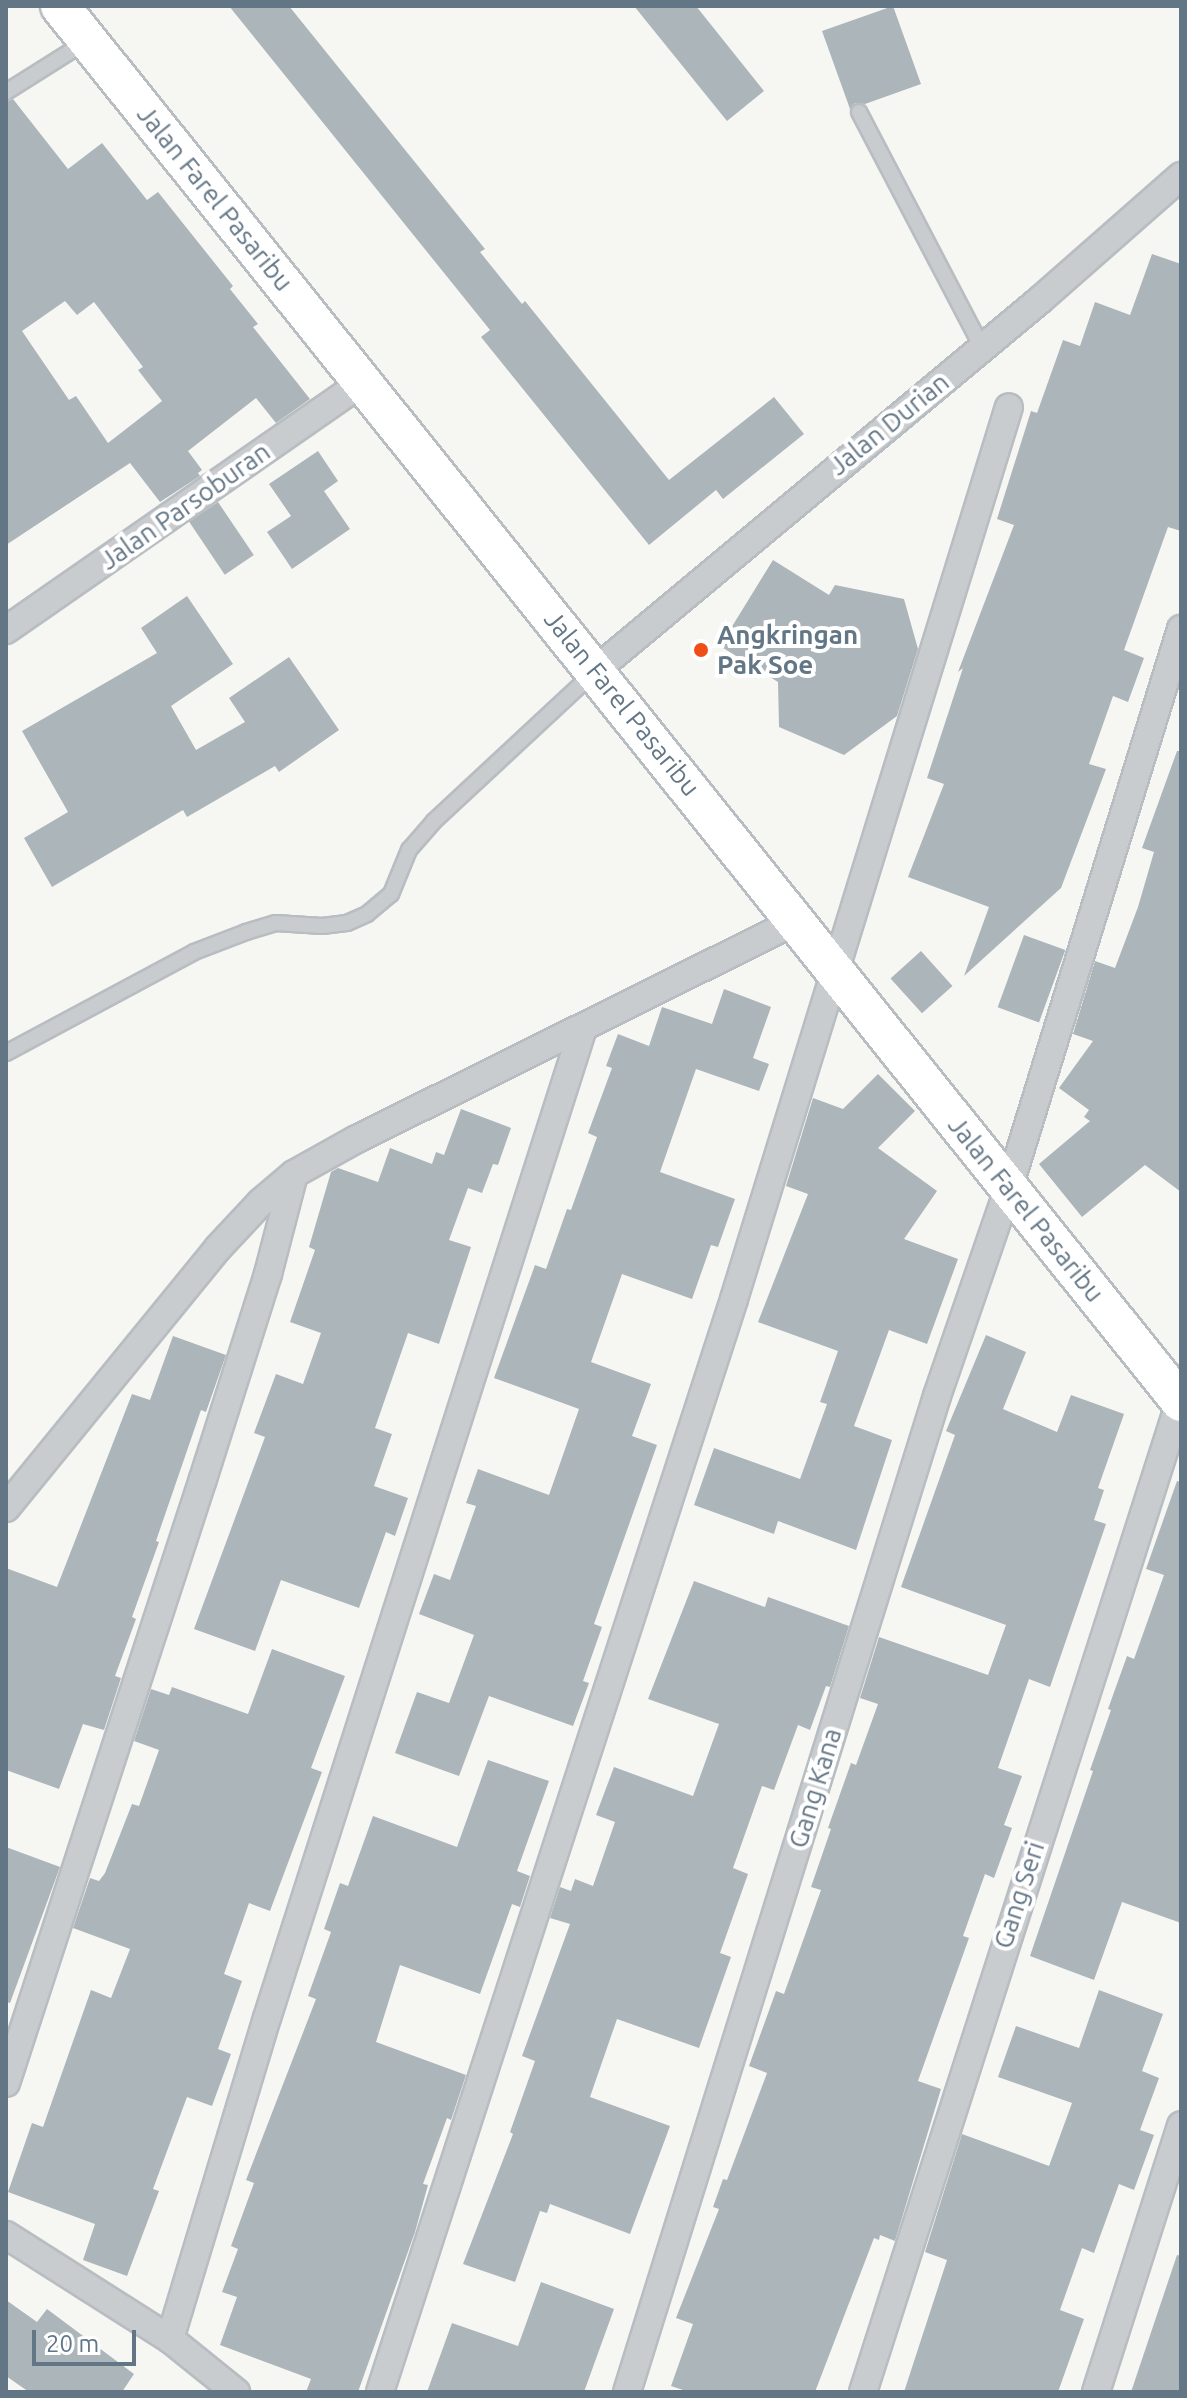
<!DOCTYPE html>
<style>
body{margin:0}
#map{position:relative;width:1187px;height:2398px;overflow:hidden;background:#f6f7f3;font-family:Ubuntu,sans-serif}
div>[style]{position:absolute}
.building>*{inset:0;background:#acb5ba;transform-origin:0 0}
.roads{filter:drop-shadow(2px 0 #b8bdc2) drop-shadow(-2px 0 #b8bdc2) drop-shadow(0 2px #b8bdc2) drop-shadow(0 -2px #b8bdc2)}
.lane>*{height:14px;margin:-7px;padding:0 7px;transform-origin:7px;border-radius:7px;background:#c9cccf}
.street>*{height:26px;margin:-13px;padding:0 13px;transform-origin:13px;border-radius:13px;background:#c9cccf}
.secondary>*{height:38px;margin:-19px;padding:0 19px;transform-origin:19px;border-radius:19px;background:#fff}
.dots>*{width:22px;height:22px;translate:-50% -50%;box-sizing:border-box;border:4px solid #fff;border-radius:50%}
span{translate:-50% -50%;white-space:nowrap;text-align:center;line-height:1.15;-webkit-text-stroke:8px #fff;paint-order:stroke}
.street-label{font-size:26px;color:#637686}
.poi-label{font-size:26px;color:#637686;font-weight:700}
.left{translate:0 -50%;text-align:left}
.frame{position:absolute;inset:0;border:8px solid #637686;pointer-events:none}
.scale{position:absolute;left:32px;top:2330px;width:104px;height:36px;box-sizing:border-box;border:4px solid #637686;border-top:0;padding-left:10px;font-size:24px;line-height:28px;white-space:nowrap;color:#637686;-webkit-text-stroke:6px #fff;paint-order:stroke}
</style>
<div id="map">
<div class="building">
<div style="clip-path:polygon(229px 6px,289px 6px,485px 249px,480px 252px,522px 304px,525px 301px,669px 480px,774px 397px,804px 434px,723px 499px,716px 490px,649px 545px,481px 337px,490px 330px)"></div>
<div style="clip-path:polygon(634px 6px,696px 6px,764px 91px,727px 121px)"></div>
<div style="clip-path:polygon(893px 6px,921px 84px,865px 104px,855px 103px,850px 109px,822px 31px)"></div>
<div style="clip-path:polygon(evenodd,13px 99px,68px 169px,102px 143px,147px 200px,158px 192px,233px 286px,230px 289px,258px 324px,253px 327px,310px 399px,276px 423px,256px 398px,188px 451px,202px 470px,198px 473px,200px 476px,160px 502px,130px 463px,6px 545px,6px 102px,13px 99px,65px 301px,77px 315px,94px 302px,143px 367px,138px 370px,162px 401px,108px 443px,76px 396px,69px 400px,22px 331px,65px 301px)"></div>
<div style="clip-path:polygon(1152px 254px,1181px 264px,1181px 531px,1168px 527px,1124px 650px,1144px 658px,1128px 702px,1113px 696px,1089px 764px,1106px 769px,1061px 888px,964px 976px,989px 907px,908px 877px,944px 784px,927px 778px,963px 668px,958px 672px,1014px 525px,997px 519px,1031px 411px,1037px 413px,1063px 340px,1080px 346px,1095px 302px,1130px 315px)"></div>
<div style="clip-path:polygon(318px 451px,338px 481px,324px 491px,350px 529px,292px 569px,267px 532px,291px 516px,269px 484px)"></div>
<div style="left:218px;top:502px;width:64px;height:35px;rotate:56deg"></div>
<div style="clip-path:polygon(773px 560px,829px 595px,835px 585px,904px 599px,918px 649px,897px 716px,844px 755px,779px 727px,778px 682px,720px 646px)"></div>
<div style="clip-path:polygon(187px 596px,233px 664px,171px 706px,196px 750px,245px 722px,229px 698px,289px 657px,339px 730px,279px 772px,275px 766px,187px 817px,183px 810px,52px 887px,24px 838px,68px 812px,22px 731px,157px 653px,141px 628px)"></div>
<div style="clip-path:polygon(1177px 751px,1181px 751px,1181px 1192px,1145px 1165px,1082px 1217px,1039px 1164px,1090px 1121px,1084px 1117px,1089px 1110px,1059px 1088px,1093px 1041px,1073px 1034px,1095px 961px,1115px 968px,1138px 907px,1154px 852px,1142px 848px)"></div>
<div style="left:1024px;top:935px;width:44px;height:77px;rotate:20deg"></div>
<div style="left:921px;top:951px;width:47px;height:41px;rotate:48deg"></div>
<div style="clip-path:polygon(724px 989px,771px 1007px,753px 1058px,769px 1064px,759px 1091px,696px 1069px,660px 1172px,735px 1199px,718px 1247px,711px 1245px,692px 1299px,622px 1274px,591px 1362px,651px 1384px,632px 1436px,657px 1445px,594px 1624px,602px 1627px,583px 1681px,589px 1683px,573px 1726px,489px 1696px,459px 1776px,395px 1753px,417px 1692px,449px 1703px,474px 1635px,419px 1614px,434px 1574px,450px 1580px,476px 1506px,466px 1503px,478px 1469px,549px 1495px,579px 1409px,494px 1378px,535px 1265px,546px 1269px,567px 1209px,571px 1210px,597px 1137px,588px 1133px,612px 1068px,606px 1066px,618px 1034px,649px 1046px,662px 1007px,712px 1024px)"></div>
<div style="clip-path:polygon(878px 1074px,915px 1111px,878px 1148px,937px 1191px,904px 1239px,958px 1259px,927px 1344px,889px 1330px,854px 1426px,892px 1440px,856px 1550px,778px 1521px,774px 1534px,694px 1505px,714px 1448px,800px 1479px,827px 1404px,820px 1402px,838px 1351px,758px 1322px,808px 1194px,786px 1186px,813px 1098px,843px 1109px)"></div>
<div style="clip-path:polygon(461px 1109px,511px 1128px,498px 1165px,493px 1164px,482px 1193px,468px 1188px,449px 1240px,471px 1247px,439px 1344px,408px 1333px,375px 1428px,392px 1434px,374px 1486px,408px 1498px,395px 1536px,386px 1532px,359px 1608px,281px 1580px,255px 1651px,194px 1629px,265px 1437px,254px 1433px,276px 1374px,303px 1384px,321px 1333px,290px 1322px,315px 1250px,309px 1247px,331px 1172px,338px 1168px,378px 1182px,390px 1148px,432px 1164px,436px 1152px,444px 1155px)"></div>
<div style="clip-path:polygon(986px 1335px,1026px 1352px,1003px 1409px,1057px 1432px,1071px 1395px,1124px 1414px,1098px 1488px,1104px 1490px,1094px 1520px,1106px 1524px,1050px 1687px,1029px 1679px,998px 1768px,1022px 1776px,1004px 1825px,1012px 1828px,994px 1878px,985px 1874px,963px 1936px,969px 1938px,918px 2081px,941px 2089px,895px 2241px,880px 2235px,879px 2240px,874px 2238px,815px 2392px,689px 2392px,671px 2386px,693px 2324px,676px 2318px,719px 2209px,713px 2207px,723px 2179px,727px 2180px,767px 2073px,749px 2066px,776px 1991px,784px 1994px,821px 1890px,811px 1887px,831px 1829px,828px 1828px,851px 1763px,856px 1765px,878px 1704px,860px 1698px,879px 1637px,988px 1675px,1006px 1625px,901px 1587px,955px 1435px,946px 1431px)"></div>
<div style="clip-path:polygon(173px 1336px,226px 1355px,206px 1412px,201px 1410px,156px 1541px,159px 1542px,132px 1617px,136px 1619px,115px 1676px,121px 1678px,104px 1730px,83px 1724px,59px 1789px,6px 1770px,6px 1568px,57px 1587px,132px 1394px,150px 1400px)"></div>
<div style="clip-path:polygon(1177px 1481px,1181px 1482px,1181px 1923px,1122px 1902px,1094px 1980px,1030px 1956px,1093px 1771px,1090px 1770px,1111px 1710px,1108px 1709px,1127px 1656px,1134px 1659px,1164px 1575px,1146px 1569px)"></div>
<div style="clip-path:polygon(694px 1581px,765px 1607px,768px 1597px,849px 1626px,830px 1687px,826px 1686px,810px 1730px,798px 1725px,774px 1790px,762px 1786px,733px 1868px,748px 1874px,720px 1953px,731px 1957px,699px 2048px,617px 2019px,590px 2097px,670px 2126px,630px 2234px,550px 2204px,547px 2213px,540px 2211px,515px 2282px,463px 2264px,513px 2134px,510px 2132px,535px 2061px,522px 2056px,570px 1924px,550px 1918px,560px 1887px,571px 1891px,575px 1879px,593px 1886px,615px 1822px,596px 1815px,614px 1767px,693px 1796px,719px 1724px,648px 1699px)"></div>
<div style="clip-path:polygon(272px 1649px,345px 1676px,311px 1768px,322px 1772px,270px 1911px,249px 1903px,224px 1974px,242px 1981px,218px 2049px,231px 2054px,212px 2106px,187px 2097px,153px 2189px,159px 2191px,127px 2276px,83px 2260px,95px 2224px,8px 2192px,32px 2123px,43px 2127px,91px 1990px,111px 1998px,130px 1949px,73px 1928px,90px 1878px,99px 1881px,105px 1873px,132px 1804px,139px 1806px,159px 1750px,134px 1741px,151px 1689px,169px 1695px,172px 1687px,248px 1714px)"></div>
<div style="clip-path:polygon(488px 1760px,549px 1781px,517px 1871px,530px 1876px,520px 1907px,512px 1904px,480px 1994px,400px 1965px,376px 2042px,466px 2075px,451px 2120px,447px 2118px,423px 2184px,428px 2185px,415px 2232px,358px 2392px,306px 2392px,311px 2379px,220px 2345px,237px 2297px,222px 2292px,238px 2249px,231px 2246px,254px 2183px,246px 2180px,316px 1999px,308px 1996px,331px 1932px,324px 1929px,340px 1883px,348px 1886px,373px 1816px,457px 1847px)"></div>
<div style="clip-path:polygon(6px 1847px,60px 1867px,10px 2003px,6px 2002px)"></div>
<div style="clip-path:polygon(1099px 1990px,1163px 2014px,1142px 2071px,1159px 2078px,1140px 2130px,1154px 2135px,1134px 2190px,1119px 2184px,1094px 2253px,1082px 2248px,1060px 2310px,1084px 2319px,1058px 2392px,904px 2392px,947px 2260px,925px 2252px,962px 2134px,1049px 2166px,1072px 2103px,998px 2077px,1016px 2026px,1079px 2048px)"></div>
<div style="clip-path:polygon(1177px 2255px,1181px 2256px,1181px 2392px,1131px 2392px)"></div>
<div style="clip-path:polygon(541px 2282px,614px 2309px,584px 2392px,427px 2392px,452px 2323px,518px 2346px)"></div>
<div style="clip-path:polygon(6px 2300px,37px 2322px,47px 2309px,134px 2374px,122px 2392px,29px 2392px,6px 2376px)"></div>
</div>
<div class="roads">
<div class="lane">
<div style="left:6px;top:92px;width:96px;rotate:-32.2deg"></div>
<div style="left:859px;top:112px;width:265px;rotate:62.4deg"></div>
<div style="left:6px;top:1053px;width:213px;rotate:-28.2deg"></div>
<div style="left:194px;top:952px;width:56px;rotate:-21deg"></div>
<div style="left:246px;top:932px;width:31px;rotate:-17deg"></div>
<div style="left:276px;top:923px;width:46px;rotate:3.7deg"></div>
<div style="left:322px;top:926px;width:25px;rotate:-7deg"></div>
<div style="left:347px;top:923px;width:22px;rotate:-24deg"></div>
<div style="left:367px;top:914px;width:31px;rotate:-40deg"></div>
<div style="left:391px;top:894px;width:48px;rotate:-67.8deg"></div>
<div style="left:409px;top:850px;width:38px;rotate:-49deg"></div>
<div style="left:434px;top:821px;width:217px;rotate:-42.9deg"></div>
</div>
<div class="street">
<div style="left:6px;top:630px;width:435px;rotate:-34.8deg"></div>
<div style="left:596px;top:670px;width:578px;rotate:-39.81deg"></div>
<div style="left:1040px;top:300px;width:188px;rotate:-41.3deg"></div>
<div style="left:6px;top:1508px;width:335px;rotate:-50.8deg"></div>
<div style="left:218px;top:1248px;width:63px;rotate:-46.9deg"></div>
<div style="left:261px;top:1202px;width:43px;rotate:-40.3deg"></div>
<div style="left:294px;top:1174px;width:72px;rotate:-29.1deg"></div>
<div style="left:357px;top:1139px;width:490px;rotate:-26.4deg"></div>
<div style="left:6px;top:2083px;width:635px;rotate:-71.94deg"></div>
<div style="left:203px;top:1479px;width:215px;rotate:-72.4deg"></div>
<div style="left:268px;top:1274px;width:103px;rotate:-75.4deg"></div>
<div style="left:6px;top:2235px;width:194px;rotate:32.4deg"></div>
<div style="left:170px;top:2339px;width:85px;rotate:38.8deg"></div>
<div style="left:170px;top:2339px;width:335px;rotate:-73.2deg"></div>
<div style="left:267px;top:2018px;width:1039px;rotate:-72.3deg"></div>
<div style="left:380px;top:2392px;width:1149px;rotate:-72.05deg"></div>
<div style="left:734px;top:1299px;width:933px;rotate:-72.87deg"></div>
<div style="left:627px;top:2392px;width:1043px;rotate:-72.71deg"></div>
<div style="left:937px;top:1396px;width:221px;rotate:-71deg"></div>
<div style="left:1009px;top:1187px;width:584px;rotate:-72.87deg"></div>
<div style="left:863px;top:2392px;width:1044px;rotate:-72.26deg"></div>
<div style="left:1096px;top:2392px;width:280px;rotate:-72.3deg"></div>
</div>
<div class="secondary">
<div style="left:60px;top:6px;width:1790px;rotate:51.24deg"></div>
</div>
</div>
<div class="dots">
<div style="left:701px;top:650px;background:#f04e19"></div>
</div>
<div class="street-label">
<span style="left:215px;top:198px;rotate:51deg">Jalan Farel Pasaribu</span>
<span style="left:889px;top:424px;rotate:-39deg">Jalan Durian</span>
<span style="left:185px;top:506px;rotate:-35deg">Jalan Parsoburan</span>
<span style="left:622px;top:703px;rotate:51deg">Jalan Farel Pasaribu</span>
<span style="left:1026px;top:1209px;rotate:51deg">Jalan Farel Pasaribu</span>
<span style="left:815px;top:1788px;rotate:-73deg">Gang Kana</span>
<span style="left:1019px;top:1895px;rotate:-72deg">Gang Seri</span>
</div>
<div class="poi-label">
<span class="left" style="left:717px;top:650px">Angkringan<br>Pak Soe</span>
</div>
<div class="frame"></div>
<div class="scale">20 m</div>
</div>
